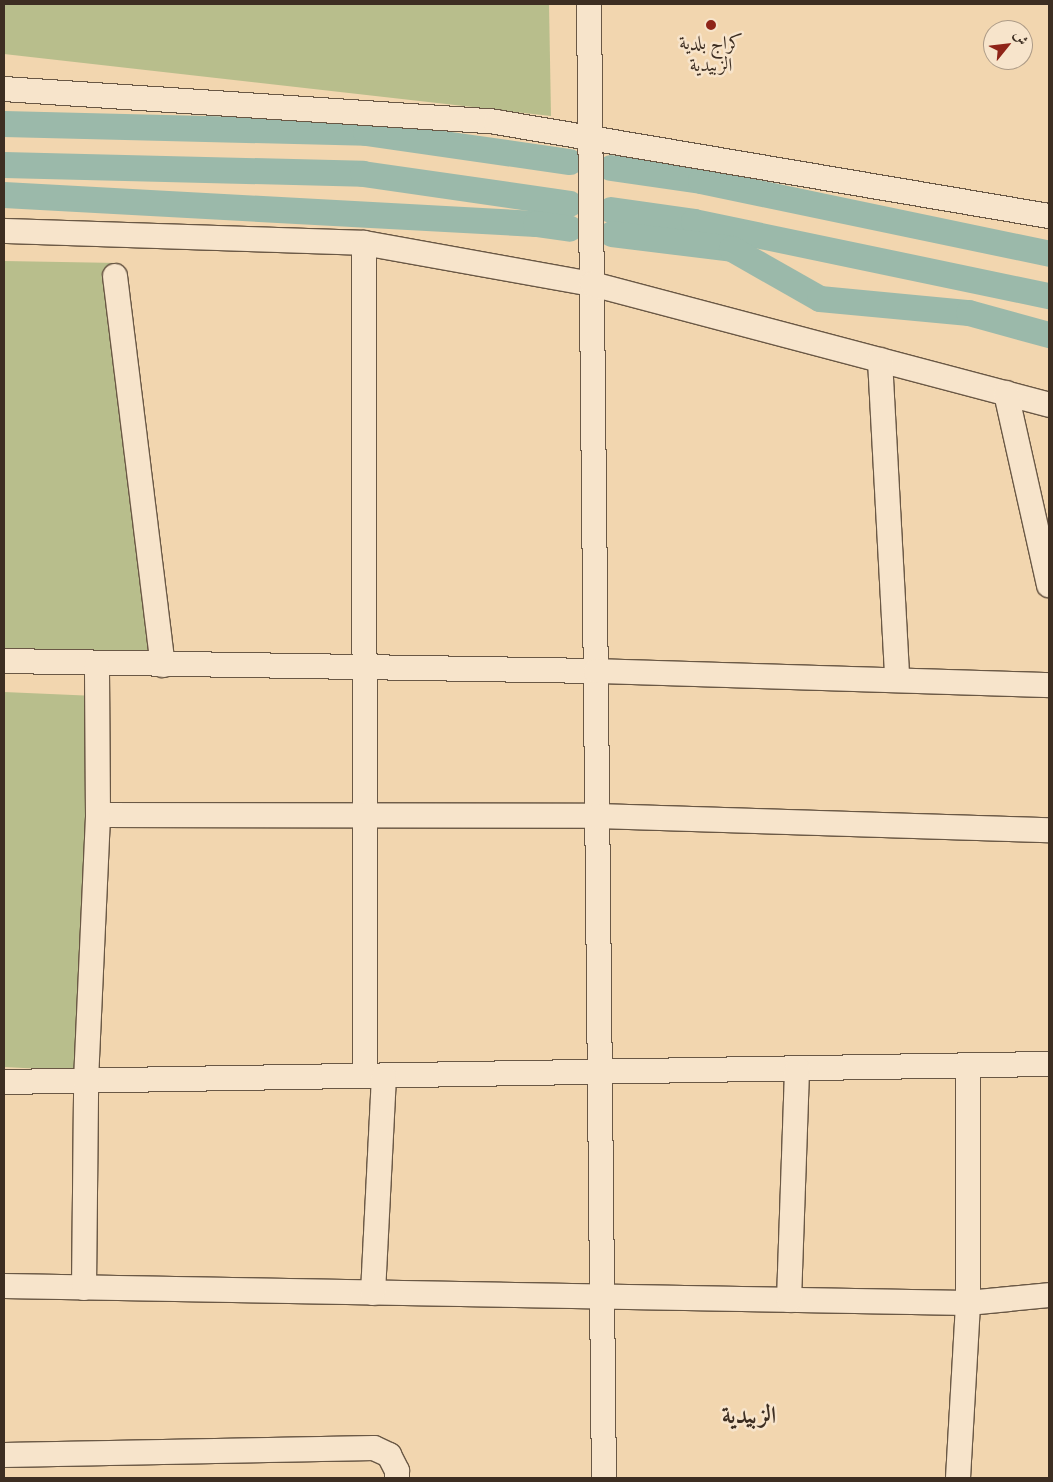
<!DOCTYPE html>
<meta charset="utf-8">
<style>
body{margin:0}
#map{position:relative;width:1053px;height:1482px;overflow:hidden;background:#f2d6af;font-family:"IM FELL French Canon",Amiri,serif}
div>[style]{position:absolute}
.green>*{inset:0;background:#b8be8c}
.canal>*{height:26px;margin:-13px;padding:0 13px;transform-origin:13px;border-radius:13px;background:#9bb9aa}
.roads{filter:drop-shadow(1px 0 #6a5845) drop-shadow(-1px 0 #6a5845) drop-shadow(0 1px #6a5845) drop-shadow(0 -1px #6a5845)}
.minor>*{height:24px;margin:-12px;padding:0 12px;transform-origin:12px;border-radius:12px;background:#f7e4cb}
.dots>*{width:14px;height:14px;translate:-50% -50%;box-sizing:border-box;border:2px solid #f7e4cb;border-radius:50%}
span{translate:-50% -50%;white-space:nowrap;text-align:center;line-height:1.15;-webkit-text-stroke:5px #f7e4cb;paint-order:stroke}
.poi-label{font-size:19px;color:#3d2e22}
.district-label{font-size:24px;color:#3d2e22;font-weight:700}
.frame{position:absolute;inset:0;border:5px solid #3d2e22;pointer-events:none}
.north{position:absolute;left:983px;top:20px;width:50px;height:50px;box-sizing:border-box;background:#f7e4cb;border:1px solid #ad9b87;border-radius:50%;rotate:61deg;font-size:14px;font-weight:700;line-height:20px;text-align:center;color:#3d2e22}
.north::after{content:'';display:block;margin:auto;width:18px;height:22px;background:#8f2418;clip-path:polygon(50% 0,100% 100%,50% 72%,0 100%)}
</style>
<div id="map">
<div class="green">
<div style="clip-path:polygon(4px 4px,549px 4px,551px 116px,4px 54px)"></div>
<div style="clip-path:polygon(4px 261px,119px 263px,171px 654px,4px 654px)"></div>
<div style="clip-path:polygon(4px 692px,96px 696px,82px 1071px,4px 1067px)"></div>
</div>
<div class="canal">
<div style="left:4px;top:124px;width:362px;rotate:1.4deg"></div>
<div style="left:366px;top:133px;width:206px;rotate:8.1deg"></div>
<div style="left:4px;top:165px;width:359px;rotate:1.4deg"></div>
<div style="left:363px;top:174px;width:209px;rotate:8.2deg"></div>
<div style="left:611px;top:168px;width:91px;rotate:8.2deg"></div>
<div style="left:701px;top:181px;width:356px;rotate:11.8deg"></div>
<div style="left:4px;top:195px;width:533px;rotate:3.12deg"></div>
<div style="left:536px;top:224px;width:34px;rotate:8deg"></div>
<div style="left:611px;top:210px;width:84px;rotate:8.2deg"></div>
<div style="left:694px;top:222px;width:363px;rotate:11.8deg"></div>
<div style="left:612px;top:234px;width:121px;rotate:7.1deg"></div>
<div style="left:732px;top:249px;width:101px;rotate:29.6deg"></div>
<div style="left:820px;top:299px;width:150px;rotate:5.4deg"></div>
<div style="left:969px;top:313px;width:83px;rotate:15.4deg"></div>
</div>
<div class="roads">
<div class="minor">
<div style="left:589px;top:4px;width:1474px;rotate:89.42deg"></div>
<div style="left:4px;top:89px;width:493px;rotate:3.8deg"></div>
<div style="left:496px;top:122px;width:561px;rotate:9.65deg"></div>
<div style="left:4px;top:231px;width:360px;rotate:1.9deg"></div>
<div style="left:364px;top:243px;width:232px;rotate:10.2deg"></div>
<div style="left:592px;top:284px;width:473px;rotate:14.8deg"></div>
<div style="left:364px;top:243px;width:833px;rotate:89.93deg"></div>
<div style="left:115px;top:276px;width:392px;rotate:83deg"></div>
<div style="left:880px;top:360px;width:319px;rotate:86.9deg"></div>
<div style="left:1006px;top:393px;width:197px;rotate:77.4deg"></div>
<div style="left:4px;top:661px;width:592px;rotate:0.97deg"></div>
<div style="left:596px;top:671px;width:453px;rotate:1.8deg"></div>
<div style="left:98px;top:815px;width:499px;rotate:0.1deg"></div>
<div style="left:597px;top:816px;width:452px;rotate:1.8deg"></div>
<div style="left:4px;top:1082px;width:1045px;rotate:-0.99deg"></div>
<div style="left:4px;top:1286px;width:964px;rotate:1.01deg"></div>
<div style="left:968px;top:1303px;width:81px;rotate:-5.6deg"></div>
<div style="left:84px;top:1288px;width:207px;rotate:-89.4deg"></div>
<div style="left:86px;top:1081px;width:266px;rotate:-87.4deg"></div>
<div style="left:98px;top:815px;width:151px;rotate:-90.4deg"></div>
<div style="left:373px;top:1293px;width:217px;rotate:-87.1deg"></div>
<div style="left:789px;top:1300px;width:231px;rotate:-88deg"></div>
<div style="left:4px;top:1455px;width:370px;rotate:-1.1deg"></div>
<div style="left:374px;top:1448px;width:17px;rotate:25deg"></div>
<div style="left:389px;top:1455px;width:18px;rotate:63deg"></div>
<div style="left:397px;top:1471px;width:7px;rotate:90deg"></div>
<div style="left:958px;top:1478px;width:175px;rotate:-86.7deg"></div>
<div style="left:968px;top:1303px;width:237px;rotate:-90deg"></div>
</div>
</div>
<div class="dots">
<div style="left:711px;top:25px;background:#8f2418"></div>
</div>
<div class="poi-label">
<span style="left:711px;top:55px">كراج بلدية<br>الزبيدية</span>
</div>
<div class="district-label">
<span style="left:749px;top:1416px">الزبيدية</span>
</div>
<div class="frame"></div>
<div class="north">ش</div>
</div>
